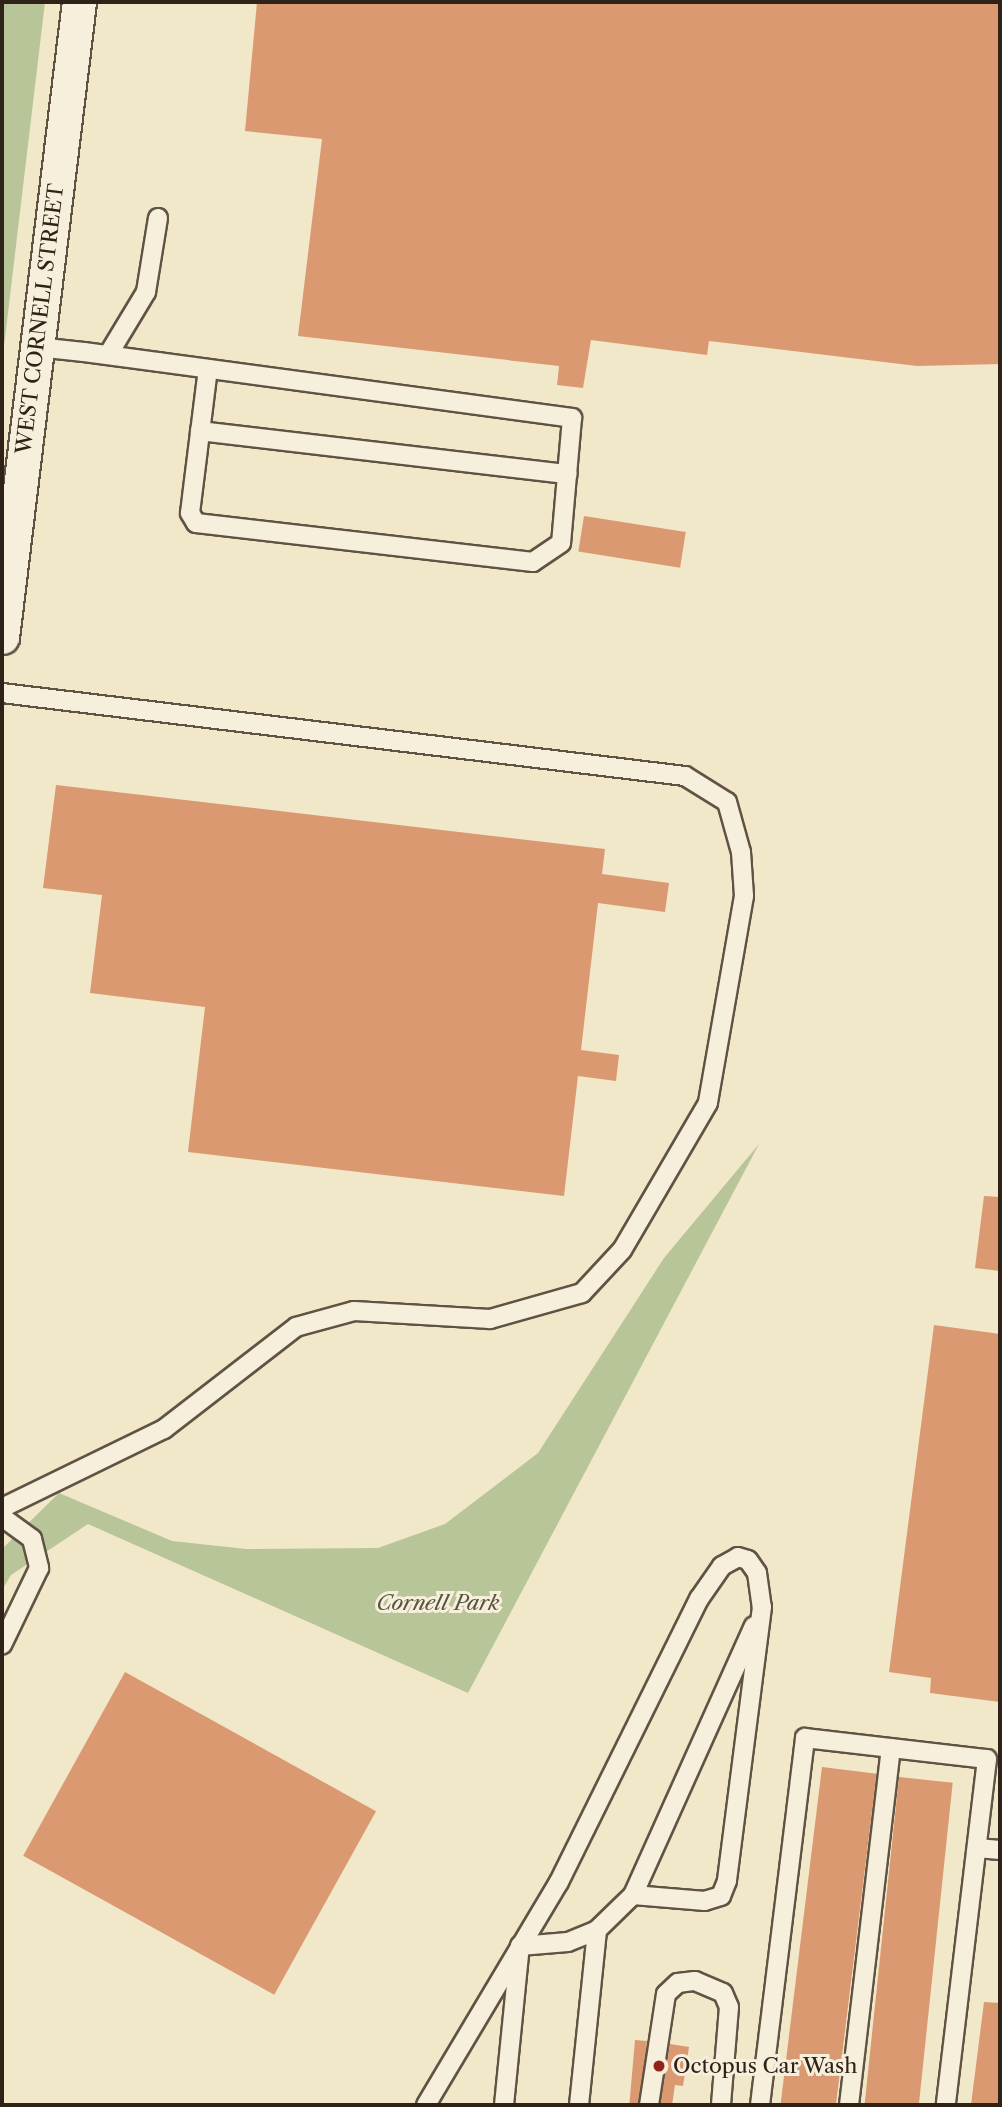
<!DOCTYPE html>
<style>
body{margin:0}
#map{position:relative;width:1002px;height:2107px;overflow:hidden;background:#f1e7c9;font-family:"Libre Caslon Text",serif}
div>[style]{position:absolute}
.green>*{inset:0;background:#b8c598}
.building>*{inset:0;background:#db9972;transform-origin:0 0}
.roads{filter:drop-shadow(2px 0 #605344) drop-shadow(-2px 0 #605344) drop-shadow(0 2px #605344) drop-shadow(0 -2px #605344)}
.lane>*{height:18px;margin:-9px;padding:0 9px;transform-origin:9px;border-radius:9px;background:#f6efdc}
.street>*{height:33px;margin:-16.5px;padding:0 16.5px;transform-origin:16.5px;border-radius:16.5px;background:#f6efdc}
.dots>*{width:19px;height:19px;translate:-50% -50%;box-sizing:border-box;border:4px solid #f6efdc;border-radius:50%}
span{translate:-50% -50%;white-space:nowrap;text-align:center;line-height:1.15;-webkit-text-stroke:6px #f6efdc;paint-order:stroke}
.street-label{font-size:21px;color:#2f2218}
.park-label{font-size:21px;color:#58533e;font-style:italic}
.poi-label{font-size:21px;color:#2f2218}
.left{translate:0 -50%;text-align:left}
.frame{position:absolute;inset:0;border:4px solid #2f2218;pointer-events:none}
</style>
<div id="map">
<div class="green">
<div style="clip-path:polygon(2px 2px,45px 2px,2px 363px)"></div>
<div style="clip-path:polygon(759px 1144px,468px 1693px,88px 1524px,11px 1575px,2px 1590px,2px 1549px,59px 1493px,172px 1541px,246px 1549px,378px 1548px,445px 1524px,538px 1453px,664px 1258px)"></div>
</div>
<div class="building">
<div style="clip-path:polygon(257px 2px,1000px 2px,1000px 364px,917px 366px,709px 341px,707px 355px,591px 340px,583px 388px,557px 385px,559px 366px,298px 336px,322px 139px,245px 131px)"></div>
<div style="left:584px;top:516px;width:103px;height:36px;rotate:9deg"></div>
<div style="clip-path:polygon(56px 785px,605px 849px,602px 874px,669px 883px,665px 912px,598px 903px,581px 1050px,619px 1055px,616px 1081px,578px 1076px,564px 1196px,188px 1152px,205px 1007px,90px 993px,102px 895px,43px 888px)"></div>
<div style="clip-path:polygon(984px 1196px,1000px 1197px,1000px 1271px,975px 1268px)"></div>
<div style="clip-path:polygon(934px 1325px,1000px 1334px,1000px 1702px,930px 1693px,931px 1678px,889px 1672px)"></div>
<div style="left:125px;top:1672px;width:287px;height:210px;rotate:29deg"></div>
<div style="left:822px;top:1767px;width:55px;height:340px;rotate:7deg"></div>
<div style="left:899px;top:1777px;width:54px;height:330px;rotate:6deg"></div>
<div style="clip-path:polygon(984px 2002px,1000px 2003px,1000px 2105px,971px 2105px)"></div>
<div style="left:635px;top:2040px;width:12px;height:66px;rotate:5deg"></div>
<div style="clip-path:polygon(670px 2044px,689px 2047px,683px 2086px,675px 2085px,672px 2105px,660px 2105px)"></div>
</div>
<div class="roads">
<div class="lane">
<div style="left:37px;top:347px;width:47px;rotate:6.1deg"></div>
<div style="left:84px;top:352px;width:76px;rotate:7.6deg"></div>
<div style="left:159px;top:362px;width:417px;rotate:7.7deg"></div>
<div style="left:572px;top:418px;width:125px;rotate:95deg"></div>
<div style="left:561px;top:543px;width:34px;rotate:146deg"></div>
<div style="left:533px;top:562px;width:339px;rotate:-173.4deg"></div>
<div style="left:196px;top:523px;width:12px;rotate:-121deg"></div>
<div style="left:190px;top:513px;width:145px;rotate:-82.9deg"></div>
<div style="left:108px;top:355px;width:74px;rotate:-58.9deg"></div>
<div style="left:146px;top:292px;width:75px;rotate:-80.8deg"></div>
<div style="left:200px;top:431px;width:370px;rotate:6.7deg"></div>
<div style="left:2px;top:693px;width:688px;rotate:6.93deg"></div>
<div style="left:685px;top:776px;width:49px;rotate:31.8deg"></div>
<div style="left:727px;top:802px;width:52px;rotate:74.4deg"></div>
<div style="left:741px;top:852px;width:44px;rotate:86.1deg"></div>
<div style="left:744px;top:896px;width:210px;rotate:99.9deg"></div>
<div style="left:708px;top:1103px;width:170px;rotate:120.3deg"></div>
<div style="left:622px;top:1250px;width:59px;rotate:132.9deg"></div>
<div style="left:582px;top:1293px;width:96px;rotate:164.2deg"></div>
<div style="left:490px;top:1319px;width:136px;rotate:-176.6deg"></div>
<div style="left:354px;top:1311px;width:60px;rotate:164.6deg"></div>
<div style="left:296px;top:1327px;width:167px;rotate:142.3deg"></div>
<div style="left:164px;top:1429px;width:180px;rotate:154deg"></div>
<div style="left:2px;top:1517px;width:37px;rotate:36deg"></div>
<div style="left:32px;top:1539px;width:30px;rotate:76deg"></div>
<div style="left:39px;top:1568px;width:85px;rotate:115.7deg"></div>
<div style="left:977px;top:1848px;width:23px;rotate:5deg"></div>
<div style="left:426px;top:2105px;width:260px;rotate:-59.2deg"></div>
<div style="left:559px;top:1882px;width:316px;rotate:-63.7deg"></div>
<div style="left:699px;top:1599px;width:40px;rotate:-55.1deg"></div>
<div style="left:722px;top:1566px;width:18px;rotate:-29deg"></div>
<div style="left:738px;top:1557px;width:10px;rotate:17deg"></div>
<div style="left:748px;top:1560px;width:16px;rotate:55deg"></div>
<div style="left:757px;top:1573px;width:34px;rotate:82deg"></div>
<div style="left:762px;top:1607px;width:276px;rotate:97.3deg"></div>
<div style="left:727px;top:1881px;width:16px;rotate:112deg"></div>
<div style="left:721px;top:1896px;width:17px;rotate:163deg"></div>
<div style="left:705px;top:1901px;width:72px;rotate:-175.2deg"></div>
<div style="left:504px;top:2105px;width:160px;rotate:-84.3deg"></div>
<div style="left:520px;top:1946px;width:48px;rotate:-4.8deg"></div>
<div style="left:568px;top:1942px;width:31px;rotate:-22deg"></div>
<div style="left:597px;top:1930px;width:50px;rotate:-44.2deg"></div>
<div style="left:633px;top:1895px;width:295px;rotate:-65.8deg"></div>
<div style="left:579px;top:2105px;width:176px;rotate:-84.1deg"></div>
<div style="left:649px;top:2105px;width:112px;rotate:-81.3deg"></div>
<div style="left:666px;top:1994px;width:16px;rotate:-43deg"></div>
<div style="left:678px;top:1983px;width:17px;rotate:-7deg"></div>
<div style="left:695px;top:1981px;width:30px;rotate:23deg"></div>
<div style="left:723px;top:1993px;width:15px;rotate:67deg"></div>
<div style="left:729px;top:2007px;width:98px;rotate:94.7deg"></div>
<div style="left:760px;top:2105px;width:370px;rotate:-83deg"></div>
<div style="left:805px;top:1738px;width:183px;rotate:6.6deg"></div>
<div style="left:987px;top:1759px;width:348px;rotate:96.8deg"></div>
<div style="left:849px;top:2105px;width:359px;rotate:-83.3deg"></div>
</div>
<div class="street">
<div style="left:2px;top:637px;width:640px;rotate:-83.09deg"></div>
</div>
</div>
<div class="dots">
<div style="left:659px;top:2066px;background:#8f2418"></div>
</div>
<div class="street-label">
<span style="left:40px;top:319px;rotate:-83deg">WEST CORNELL STREET</span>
</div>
<div class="park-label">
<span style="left:438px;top:1603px">Cornell Park</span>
</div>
<div class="poi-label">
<span class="left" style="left:673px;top:2066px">Octopus Car Wash</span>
</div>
<div class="frame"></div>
</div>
